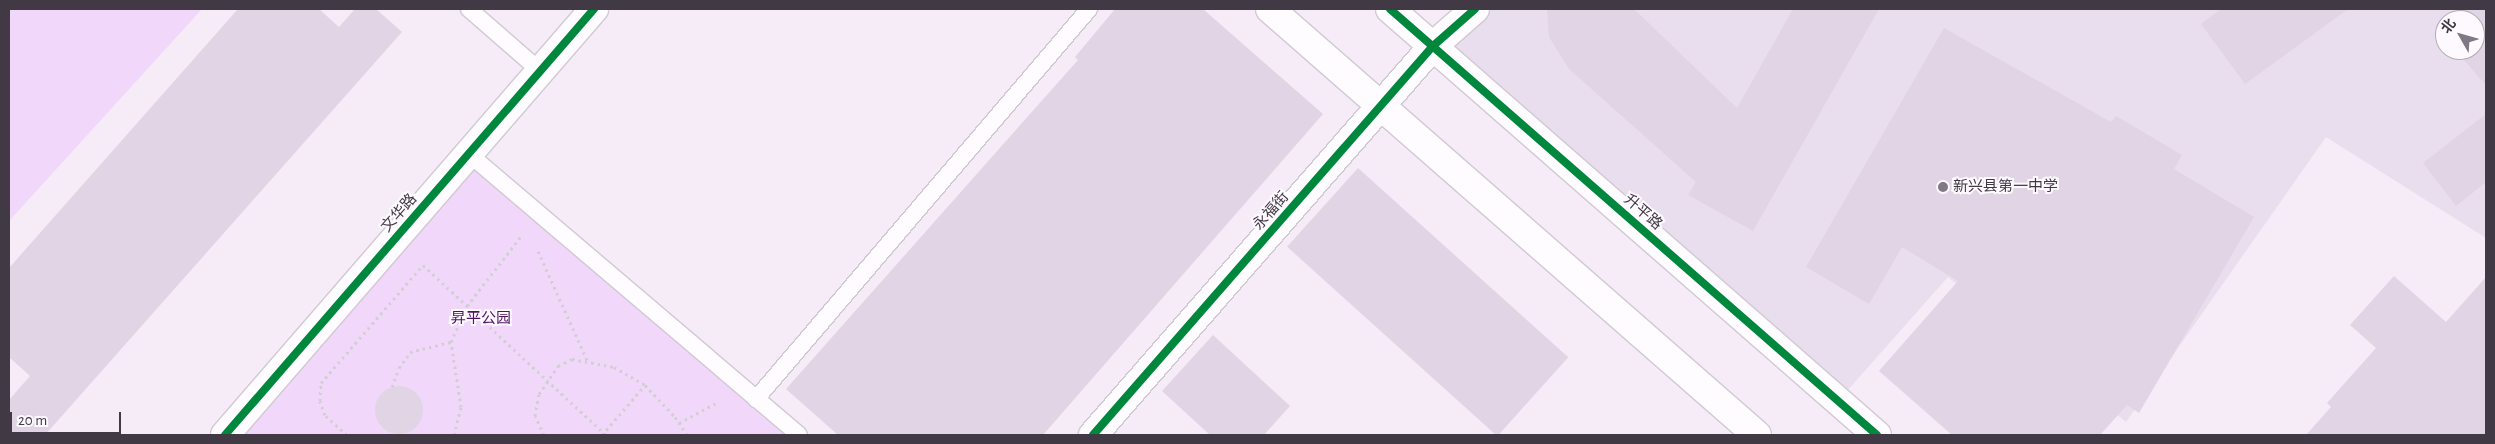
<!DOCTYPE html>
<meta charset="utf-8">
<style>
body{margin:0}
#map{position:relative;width:2495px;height:444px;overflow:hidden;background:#f5ecf8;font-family:"Alegreya Sans","Noto Sans SC",sans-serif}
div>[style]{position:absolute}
.education>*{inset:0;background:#e8deee}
.green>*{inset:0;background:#f1d7f9}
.building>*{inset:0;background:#e1d4e5;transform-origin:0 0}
.round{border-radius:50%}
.path>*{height:3px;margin-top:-1.5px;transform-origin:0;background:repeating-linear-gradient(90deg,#d2cfd4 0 2.5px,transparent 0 6.5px)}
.roads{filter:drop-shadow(1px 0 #d1c9d4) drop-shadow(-1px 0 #d1c9d4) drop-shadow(0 1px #d1c9d4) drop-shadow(0 -1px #d1c9d4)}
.service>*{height:16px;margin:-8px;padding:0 8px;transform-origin:8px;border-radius:8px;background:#fefcfe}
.minor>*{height:28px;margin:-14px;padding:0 14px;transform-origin:14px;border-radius:14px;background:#fefcfe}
.tertiary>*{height:28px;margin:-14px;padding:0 14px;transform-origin:14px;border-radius:14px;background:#fefcfe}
.cycleway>*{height:8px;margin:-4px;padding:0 4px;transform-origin:4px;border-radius:4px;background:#00873e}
.dots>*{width:14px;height:14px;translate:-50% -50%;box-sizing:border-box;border:2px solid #fdf9ff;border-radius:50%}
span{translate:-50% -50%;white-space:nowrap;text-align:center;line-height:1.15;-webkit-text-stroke:4px #fdf9ff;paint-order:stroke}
.poi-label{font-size:15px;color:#413944}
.left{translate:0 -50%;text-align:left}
.street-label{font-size:15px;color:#413944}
.park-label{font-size:15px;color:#501262}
.frame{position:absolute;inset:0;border:10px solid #413944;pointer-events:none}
.north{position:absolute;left:2435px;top:10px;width:50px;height:50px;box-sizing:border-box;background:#fdf9ff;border:1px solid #b2acb4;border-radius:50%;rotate:308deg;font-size:14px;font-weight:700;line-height:20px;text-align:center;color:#413944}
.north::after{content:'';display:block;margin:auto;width:18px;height:22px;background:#807883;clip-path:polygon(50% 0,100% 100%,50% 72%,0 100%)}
.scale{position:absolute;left:10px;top:412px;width:111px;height:22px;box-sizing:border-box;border:2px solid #413944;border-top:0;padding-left:6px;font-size:15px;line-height:18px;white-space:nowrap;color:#413944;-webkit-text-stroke:4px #fdf9ff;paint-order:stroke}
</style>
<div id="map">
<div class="education">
<div style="clip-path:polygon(evenodd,1475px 9px,2486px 9px,2486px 238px,2326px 137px,2126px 422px,1948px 277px,1838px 401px,1433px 46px,1475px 9px,2445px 20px,2475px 20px,2475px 50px,2445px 50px,2445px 20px)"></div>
</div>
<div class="green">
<div style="clip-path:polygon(9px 9px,202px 9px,9px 221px)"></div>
<div style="clip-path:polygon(469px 154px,799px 435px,225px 435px)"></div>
</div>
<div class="building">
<div style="clip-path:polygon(238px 9px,319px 9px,339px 27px,355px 9px,376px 9px,402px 32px,45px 435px,9px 435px,9px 400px,30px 376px,9px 357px,9px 268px)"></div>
<div style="clip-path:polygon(1115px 9px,1203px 9px,1323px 114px,1043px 435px,838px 435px,786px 389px,1078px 60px,1075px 57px)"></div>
<div style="clip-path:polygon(1547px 9px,1634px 9px,1737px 108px,1793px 9px,1879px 9px,1753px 231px,1688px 195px,1696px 182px,1569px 69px,1549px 37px)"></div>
<div style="clip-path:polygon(2221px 9px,2348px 9px,2245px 84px,2201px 24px)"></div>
<div style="clip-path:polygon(2458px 9px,2486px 9px,2486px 85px,2455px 50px,2475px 50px,2475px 20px,2446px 20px)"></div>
<div style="clip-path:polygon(2445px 21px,2445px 39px,2436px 29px)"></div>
<div style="clip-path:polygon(1944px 28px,2111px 122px,2116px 116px,2182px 155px,2174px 169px,2254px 217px,2139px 413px,2127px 405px,2100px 435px,1952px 435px,1879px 371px,1958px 281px,1902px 247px,1869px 304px,1806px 267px)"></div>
<div style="clip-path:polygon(2486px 114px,2486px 182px,2456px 206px,2423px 163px)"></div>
<div style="left:1358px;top:168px;width:283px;height:106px;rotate:42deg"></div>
<div style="clip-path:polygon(2394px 276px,2446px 322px,2486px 277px,2486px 435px,2306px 435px,2331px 407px,2327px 403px,2376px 348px,2350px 325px)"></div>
<div style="clip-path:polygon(1213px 335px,1290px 406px,1264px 435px,1210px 435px,1162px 391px)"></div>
<div class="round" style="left:375px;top:386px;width:48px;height:48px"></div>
</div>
<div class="path">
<div style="left:538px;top:251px;width:120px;rotate:65.8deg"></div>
<div style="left:392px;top:387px;width:20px;rotate:-70deg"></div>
<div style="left:399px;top:368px;width:19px;rotate:-55deg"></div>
<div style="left:410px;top:352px;width:42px;rotate:-13.7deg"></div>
<div style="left:679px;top:423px;width:44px;rotate:-28.3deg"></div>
<div style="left:347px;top:435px;width:30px;rotate:-138deg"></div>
<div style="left:325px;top:415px;width:15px;rotate:-110deg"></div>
<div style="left:320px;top:401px;width:18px;rotate:-87deg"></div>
<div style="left:321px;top:383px;width:156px;rotate:-49.2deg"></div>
<div style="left:423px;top:265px;width:250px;rotate:42.9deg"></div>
<div style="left:454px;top:435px;width:29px;rotate:-76deg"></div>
<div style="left:461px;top:407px;width:66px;rotate:-98.7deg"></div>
<div style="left:451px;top:342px;width:39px;rotate:-66deg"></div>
<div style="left:467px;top:306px;width:90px;rotate:-52.2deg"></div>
<div style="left:544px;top:435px;width:21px;rotate:-115deg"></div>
<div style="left:535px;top:416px;width:22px;rotate:-80deg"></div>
<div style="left:539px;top:394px;width:34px;rotate:-56deg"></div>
<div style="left:558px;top:366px;width:16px;rotate:-27deg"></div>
<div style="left:572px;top:359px;width:43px;rotate:10.8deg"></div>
<div style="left:614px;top:367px;width:36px;rotate:30deg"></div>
<div style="left:645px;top:385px;width:44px;rotate:46.8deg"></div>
<div style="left:675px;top:417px;width:22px;rotate:56deg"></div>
<div style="left:602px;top:435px;width:66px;rotate:-49.3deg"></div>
</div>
<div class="roads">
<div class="service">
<div style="left:469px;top:9px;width:94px;rotate:41.1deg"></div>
<div style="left:469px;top:154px;width:433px;rotate:40.4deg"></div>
<div style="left:756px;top:399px;width:513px;rotate:-49.51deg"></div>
</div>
<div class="minor">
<div style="left:225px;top:435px;width:564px;rotate:-49.1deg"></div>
<div style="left:1093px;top:435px;width:517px;rotate:-48.85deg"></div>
<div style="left:1433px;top:46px;width:56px;rotate:-41.4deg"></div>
</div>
<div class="tertiary">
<div style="left:1270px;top:9px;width:647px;rotate:41.18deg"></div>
<div style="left:1390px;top:9px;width:647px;rotate:41.18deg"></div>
</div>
</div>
<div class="cycleway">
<div style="left:1390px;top:9px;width:647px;rotate:41.18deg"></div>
<div style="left:225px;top:435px;width:564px;rotate:-49.1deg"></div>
<div style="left:1093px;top:435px;width:517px;rotate:-48.85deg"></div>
<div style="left:1433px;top:46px;width:56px;rotate:-41.4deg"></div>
</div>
<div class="dots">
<div style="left:1943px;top:187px;background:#807883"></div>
</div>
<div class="poi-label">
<span class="left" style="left:1953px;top:187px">新兴县第一中学</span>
</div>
<div class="street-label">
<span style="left:1271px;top:211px;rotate:-49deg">永福街</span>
<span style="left:1643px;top:212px;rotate:41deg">升平路</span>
<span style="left:399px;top:213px;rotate:-49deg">文华路</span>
</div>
<div class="park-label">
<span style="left:481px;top:319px">昇平公园</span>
</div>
<div class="frame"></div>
<div class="north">北</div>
<div class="scale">20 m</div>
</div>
